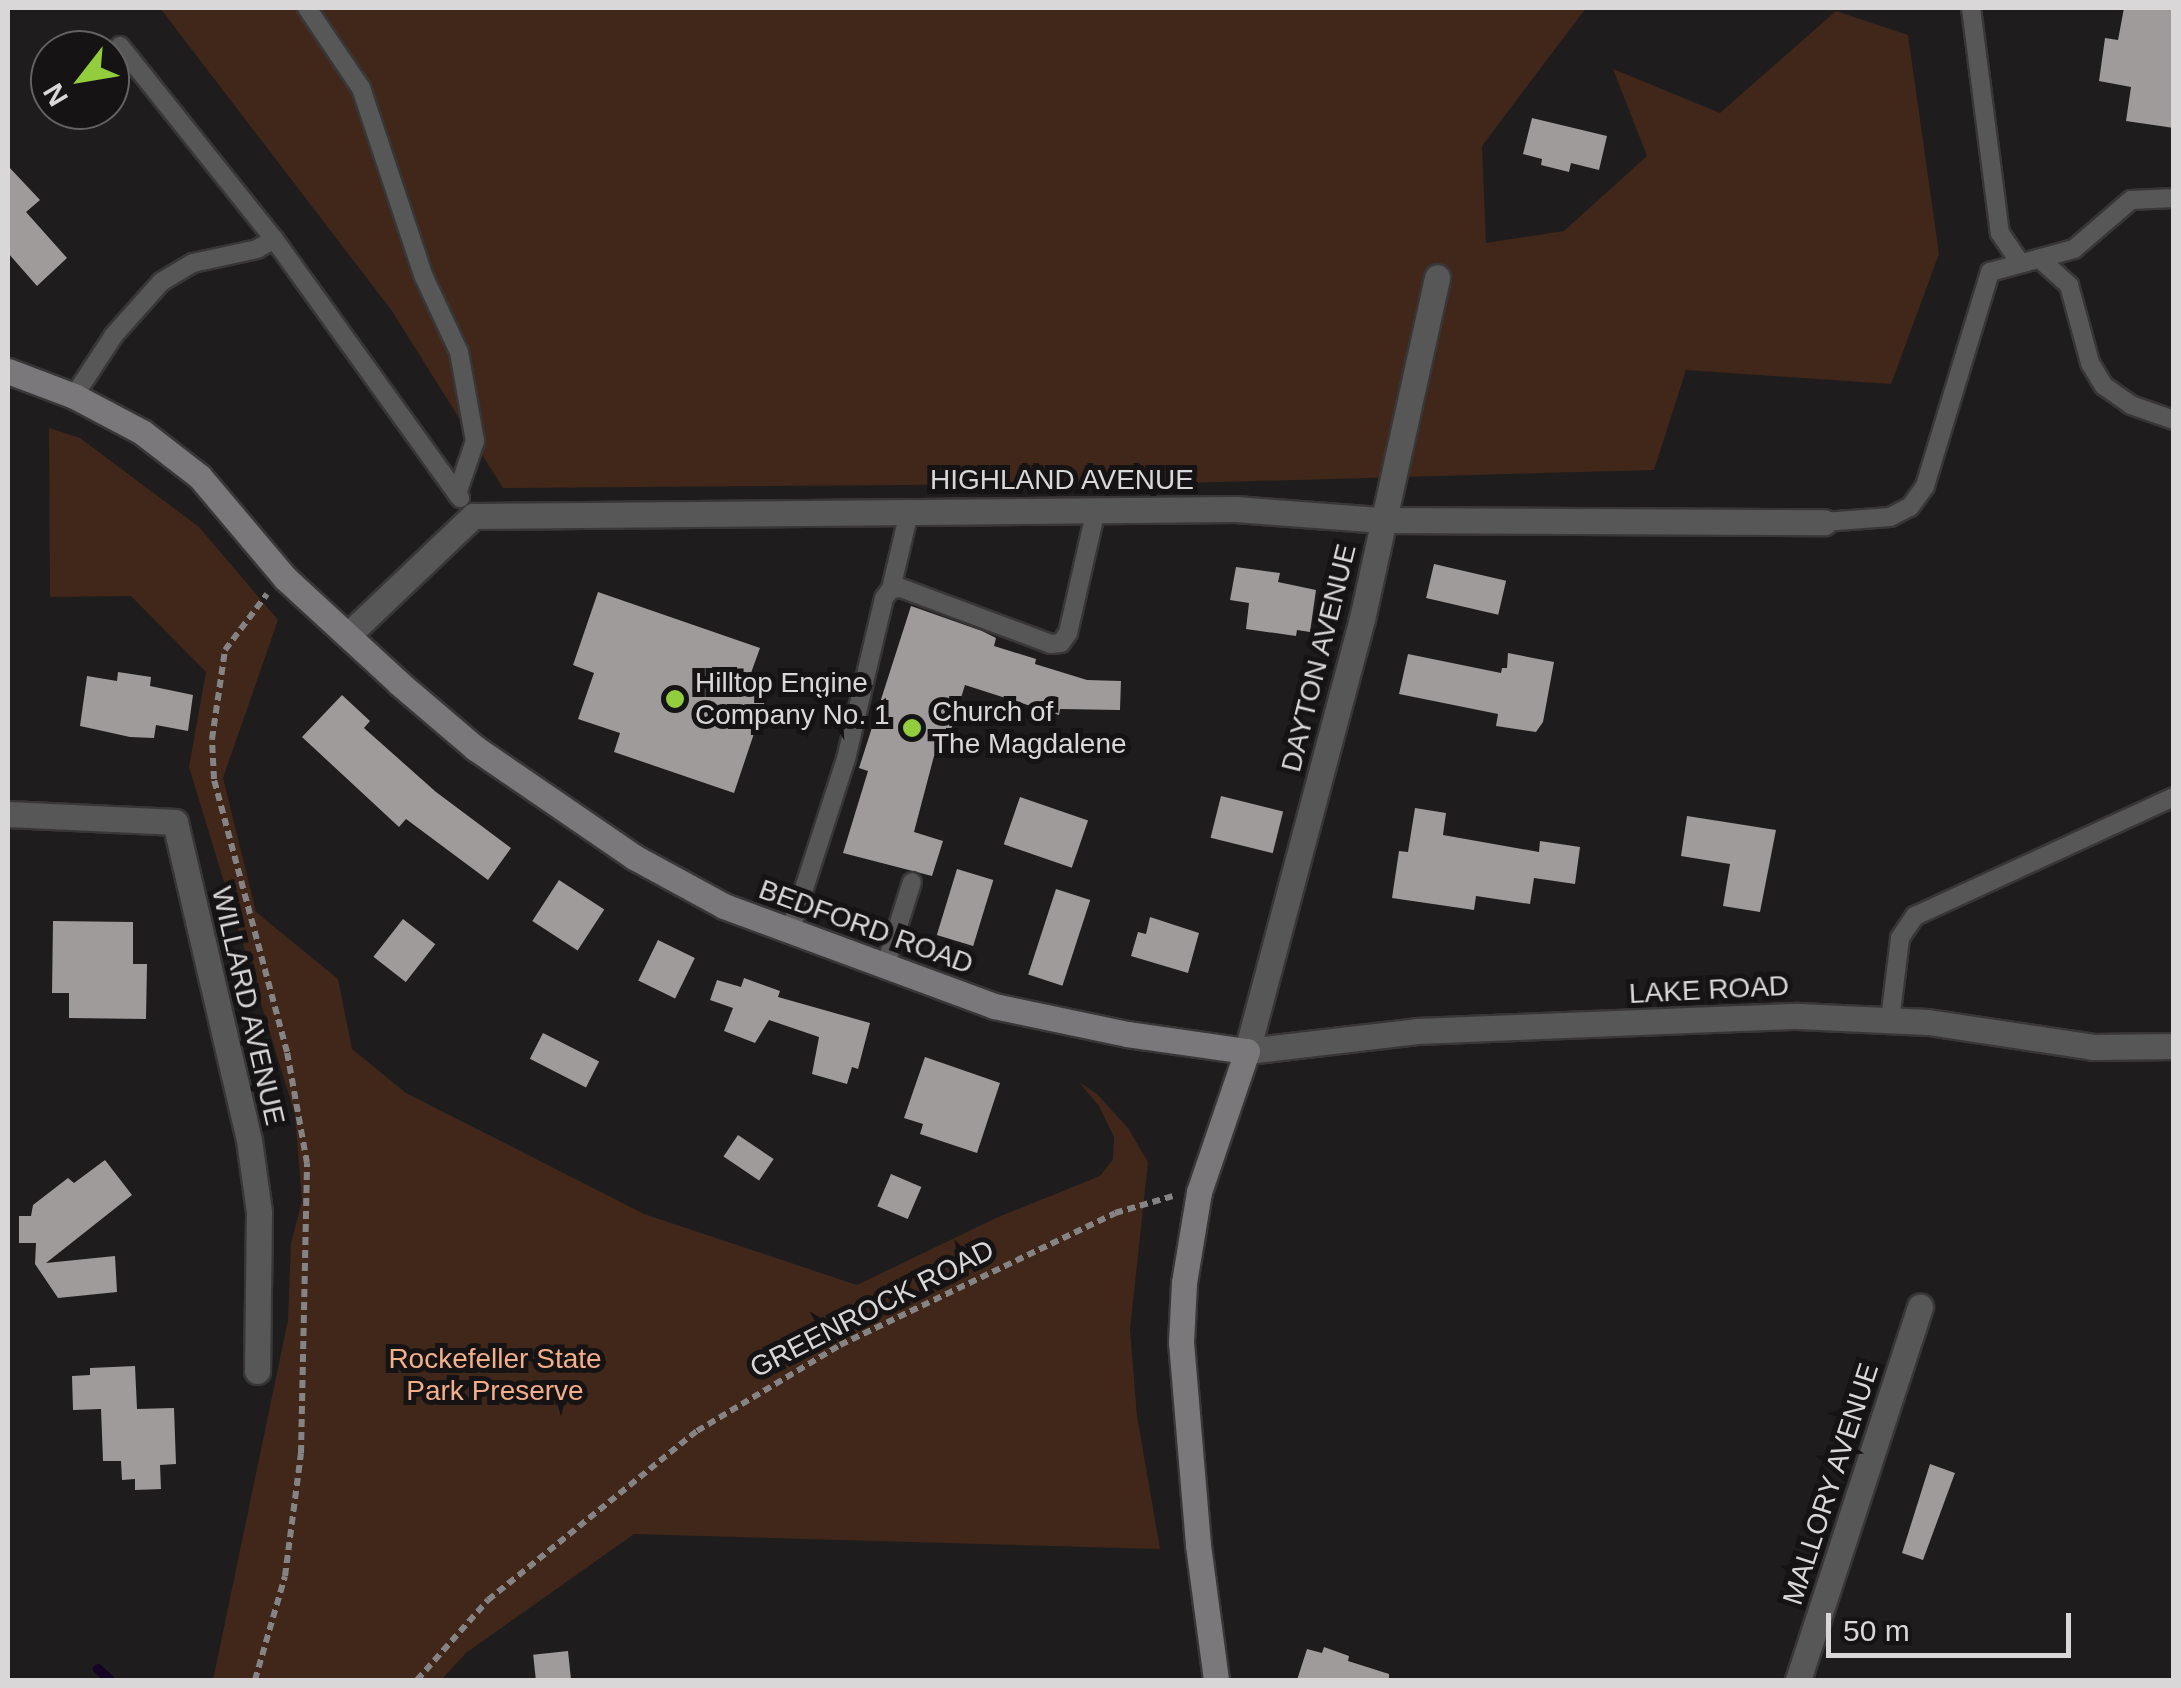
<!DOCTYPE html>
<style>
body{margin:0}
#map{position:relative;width:2181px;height:1688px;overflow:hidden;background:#1f1c1d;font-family:Helvetica,sans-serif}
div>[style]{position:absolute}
.green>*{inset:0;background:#402719}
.stream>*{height:10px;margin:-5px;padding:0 5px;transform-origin:5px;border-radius:5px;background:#140527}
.building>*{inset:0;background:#9f9b9b;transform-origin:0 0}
.path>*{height:6px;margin-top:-3px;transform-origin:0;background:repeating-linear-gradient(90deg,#858384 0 8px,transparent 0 13px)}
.roads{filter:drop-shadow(2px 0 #393637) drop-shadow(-2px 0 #393637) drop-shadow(0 2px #393637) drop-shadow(0 -2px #393637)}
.service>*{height:18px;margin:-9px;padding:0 9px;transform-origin:9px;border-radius:9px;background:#585758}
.minor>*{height:25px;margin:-12.5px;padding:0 12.5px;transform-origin:12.5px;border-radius:12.5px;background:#585758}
.tertiary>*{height:25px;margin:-12.5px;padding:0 12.5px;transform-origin:12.5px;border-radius:12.5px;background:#585758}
.secondary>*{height:25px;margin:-12.5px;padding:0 12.5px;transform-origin:12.5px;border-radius:12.5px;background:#7a787a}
.dots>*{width:28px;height:28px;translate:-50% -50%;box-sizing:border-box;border:5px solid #151314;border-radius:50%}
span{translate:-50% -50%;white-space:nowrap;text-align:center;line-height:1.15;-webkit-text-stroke:10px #151314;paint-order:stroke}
.street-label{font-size:28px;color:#d9d7d8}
.poi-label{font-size:28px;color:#d9d7d8}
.left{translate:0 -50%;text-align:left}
.park-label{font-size:28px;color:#f4ae89}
.frame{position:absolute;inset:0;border:10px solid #d9d7d8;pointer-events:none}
.north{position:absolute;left:30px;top:30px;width:100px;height:100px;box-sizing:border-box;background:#151314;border:2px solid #636162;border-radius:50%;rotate:239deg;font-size:28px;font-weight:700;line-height:40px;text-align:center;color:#d9d7d8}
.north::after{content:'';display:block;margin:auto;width:35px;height:45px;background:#92cd3e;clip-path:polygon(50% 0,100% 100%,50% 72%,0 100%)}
.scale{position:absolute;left:1826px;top:1613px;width:245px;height:45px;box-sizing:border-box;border:5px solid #d9d7d8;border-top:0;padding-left:12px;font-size:30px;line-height:35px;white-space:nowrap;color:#d9d7d8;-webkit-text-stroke:8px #151314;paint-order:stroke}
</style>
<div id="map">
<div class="green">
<div style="clip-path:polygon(160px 8px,1586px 8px,1482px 146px,1486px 243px,1564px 231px,1647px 156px,1613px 69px,1720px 113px,1836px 11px,1908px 35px,1939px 254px,1891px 384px,1686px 370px,1654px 470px,1186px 483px,503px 488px,392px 311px)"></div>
<div style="clip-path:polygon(49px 428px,80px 438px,199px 527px,278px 620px,223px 778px,256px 912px,338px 979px,352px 1049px,406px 1093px,644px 1214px,857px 1285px,996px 1218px,1100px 1176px,1113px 1159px,1114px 1137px,1099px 1106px,1079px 1082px,1097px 1094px,1128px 1128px,1148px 1162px,1130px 1330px,1137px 1416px,1160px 1549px,634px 1534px,466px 1653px,441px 1680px,213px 1680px,288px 1320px,291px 1243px,302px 1201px,295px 1115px,189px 767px,206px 672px,131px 596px,50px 597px)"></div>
</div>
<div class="stream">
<div style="left:98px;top:1669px;width:16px;rotate:43deg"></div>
</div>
<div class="building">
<div style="clip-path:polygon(2124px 8px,2174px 8px,2174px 128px,2126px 121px,2131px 87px,2099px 81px,2105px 38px,2118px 40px)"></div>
<div style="clip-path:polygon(1532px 118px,1607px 136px,1599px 170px,1571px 163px,1569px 172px,1541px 165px,1542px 159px,1523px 154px)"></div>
<div style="clip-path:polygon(8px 166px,40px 200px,26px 212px,67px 258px,37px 286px,8px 253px)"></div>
<div style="left:1434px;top:564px;width:74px;height:35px;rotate:13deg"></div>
<div style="clip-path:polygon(1236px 567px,1280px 573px,1278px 582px,1316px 590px,1310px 632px,1297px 630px,1296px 636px,1246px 629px,1249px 603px,1230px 600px)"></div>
<div style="clip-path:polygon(598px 592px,760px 648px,751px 673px,772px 680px,734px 793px,614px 752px,620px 733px,578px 719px,594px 673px,573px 665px)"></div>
<div style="clip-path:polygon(911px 606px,982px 631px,996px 638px,994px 646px,1036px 659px,1035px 664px,1087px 680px,1121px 681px,1120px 710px,1060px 709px,1059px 715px,965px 685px,947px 742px,939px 757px,934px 756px,914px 832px,943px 841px,932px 876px,843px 853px,868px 771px,859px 768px)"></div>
<div style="clip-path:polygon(1508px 653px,1554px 662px,1543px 722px,1536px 732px,1496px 726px,1498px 714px,1399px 694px,1408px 654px,1501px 673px,1502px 668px,1507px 668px)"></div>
<div style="clip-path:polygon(118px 672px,151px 677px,150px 686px,193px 695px,188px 731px,156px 725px,154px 738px,130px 737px,80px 726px,87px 676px,117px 681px)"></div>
<div style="clip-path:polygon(342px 695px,370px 721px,364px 728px,436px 792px,511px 848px,488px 880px,406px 819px,399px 827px,302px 737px)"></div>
<div style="left:1221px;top:796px;width:64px;height:43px;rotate:14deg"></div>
<div style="left:1020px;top:797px;width:72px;height:50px;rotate:19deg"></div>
<div style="clip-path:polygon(1415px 808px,1446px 813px,1443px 835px,1539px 852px,1540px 841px,1580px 847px,1575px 884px,1534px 878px,1530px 904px,1476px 896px,1474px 910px,1392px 898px,1399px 851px,1408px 852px)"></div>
<div style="clip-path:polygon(1687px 816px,1776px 830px,1760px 912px,1723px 906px,1730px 864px,1681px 856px)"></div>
<div style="left:957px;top:869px;width:38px;height:69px;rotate:17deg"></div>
<div style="left:559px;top:880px;width:54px;height:49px;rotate:33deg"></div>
<div style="left:1056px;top:889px;width:36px;height:90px;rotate:18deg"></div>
<div style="clip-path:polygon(1150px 917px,1199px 933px,1188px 973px,1131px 956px,1138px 932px,1146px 934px)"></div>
<div style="left:403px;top:919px;width:41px;height:48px;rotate:38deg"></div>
<div style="clip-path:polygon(53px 921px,133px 922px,133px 964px,147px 964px,146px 1019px,69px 1018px,69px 993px,52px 993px)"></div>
<div style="left:658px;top:940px;width:41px;height:45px;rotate:26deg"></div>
<div style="clip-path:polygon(744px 978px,780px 991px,778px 997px,870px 1023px,858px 1069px,852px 1067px,847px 1084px,812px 1074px,819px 1037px,769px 1020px,755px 1043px,724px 1031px,733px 1008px,710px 1000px,717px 980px,741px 987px)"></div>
<div style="left:543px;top:1033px;width:63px;height:29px;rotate:27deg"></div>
<div style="clip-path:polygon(925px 1057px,1000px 1083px,977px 1153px,920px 1134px,923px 1124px,904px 1118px)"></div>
<div style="left:738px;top:1135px;width:43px;height:26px;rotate:34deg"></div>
<div style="clip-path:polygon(105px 1160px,132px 1195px,46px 1263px,115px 1256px,117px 1292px,58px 1298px,35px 1264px,36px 1243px,19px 1243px,19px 1216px,31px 1216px,33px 1205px,68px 1178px,74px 1183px)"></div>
<div style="left:891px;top:1174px;width:33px;height:35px;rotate:23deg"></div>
<div style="clip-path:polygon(135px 1366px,137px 1409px,174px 1408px,176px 1464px,160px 1465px,161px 1489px,135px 1490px,135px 1479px,122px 1480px,121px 1461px,103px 1461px,101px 1409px,73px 1410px,72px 1376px,90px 1375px,90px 1368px)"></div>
<div style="clip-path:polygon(1930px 1464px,1955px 1473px,1923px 1560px,1902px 1553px)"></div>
<div style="clip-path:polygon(1324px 1647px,1349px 1656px,1348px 1661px,1389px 1674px,1389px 1680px,1297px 1680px,1307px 1649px,1322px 1653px)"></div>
<div style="left:568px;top:1651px;width:29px;height:35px;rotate:84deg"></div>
</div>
<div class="path">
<div style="left:255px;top:1680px;width:108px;rotate:-73.9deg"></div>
<div style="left:285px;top:1576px;width:124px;rotate:-82.6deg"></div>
<div style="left:301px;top:1453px;width:290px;rotate:-88.8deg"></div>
<div style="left:307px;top:1163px;width:113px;rotate:-100.2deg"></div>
<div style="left:287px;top:1052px;width:283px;rotate:-105deg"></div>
<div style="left:214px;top:779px;width:40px;rotate:-92.9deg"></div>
<div style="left:212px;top:739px;width:90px;rotate:-81.7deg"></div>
<div style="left:225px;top:650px;width:70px;rotate:-53.1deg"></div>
<div style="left:417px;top:1680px;width:107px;rotate:-48.4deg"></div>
<div style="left:488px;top:1600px;width:269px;rotate:-39deg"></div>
<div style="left:697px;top:1431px;width:167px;rotate:-31deg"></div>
<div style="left:840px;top:1345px;width:305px;rotate:-25.6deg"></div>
<div style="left:1115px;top:1213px;width:60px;rotate:-16.3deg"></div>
</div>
<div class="roads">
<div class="service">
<div style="left:307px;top:8px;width:97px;rotate:56deg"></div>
<div style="left:361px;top:88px;width:199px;rotate:71.6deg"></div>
<div style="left:424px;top:277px;width:83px;rotate:65deg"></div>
<div style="left:459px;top:352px;width:90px;rotate:79.8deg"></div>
<div style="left:475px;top:441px;width:56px;rotate:108.8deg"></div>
<div style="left:1971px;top:8px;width:227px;rotate:82.7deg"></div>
<div style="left:2000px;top:233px;width:36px;rotate:56deg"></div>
<div style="left:274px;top:239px;width:319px;rotate:54.3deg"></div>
<div style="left:2041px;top:260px;width:38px;rotate:42deg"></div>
<div style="left:2069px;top:285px;width:81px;rotate:74.9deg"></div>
<div style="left:2090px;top:363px;width:27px;rotate:59deg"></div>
<div style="left:2104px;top:386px;width:33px;rotate:35deg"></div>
<div style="left:2131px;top:405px;width:46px;rotate:19.2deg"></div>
<div style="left:74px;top:396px;width:73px;rotate:-56.7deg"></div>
<div style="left:114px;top:335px;width:71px;rotate:-48.4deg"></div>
<div style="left:161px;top:282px;width:37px;rotate:-31deg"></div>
<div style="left:193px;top:263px;width:66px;rotate:-12.3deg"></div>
<div style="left:257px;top:249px;width:20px;rotate:-30deg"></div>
<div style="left:274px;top:239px;width:247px;rotate:-128.6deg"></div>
<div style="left:1824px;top:522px;width:66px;rotate:-4.3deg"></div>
<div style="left:1890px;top:517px;width:22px;rotate:-27deg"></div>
<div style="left:1910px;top:507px;width:26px;rotate:-54deg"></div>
<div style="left:1925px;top:486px;width:224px;rotate:-73.1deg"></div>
<div style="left:1990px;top:272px;width:87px;rotate:-15.3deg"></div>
<div style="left:2074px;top:249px;width:75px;rotate:-40.7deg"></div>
<div style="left:2131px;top:200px;width:43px;rotate:-2.7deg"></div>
<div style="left:891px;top:589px;width:79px;rotate:-76.8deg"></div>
<div style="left:790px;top:932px;width:182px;rotate:-72.1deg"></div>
<div style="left:846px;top:759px;width:165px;rotate:-76.7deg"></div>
<div style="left:884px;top:598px;width:11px;rotate:-52deg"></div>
<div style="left:891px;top:589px;width:10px;rotate:-6deg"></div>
<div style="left:901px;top:588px;width:160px;rotate:20.5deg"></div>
<div style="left:1051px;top:644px;width:10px;rotate:-6deg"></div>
<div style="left:1061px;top:643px;width:12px;rotate:-55deg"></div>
<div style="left:1068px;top:633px;width:126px;rotate:-77.2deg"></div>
<div style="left:885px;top:967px;width:89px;rotate:-72.4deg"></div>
<div style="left:1890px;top:1020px;width:83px;rotate:-83deg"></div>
<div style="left:1900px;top:938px;width:27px;rotate:-56deg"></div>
<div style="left:1915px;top:916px;width:285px;rotate:-24.7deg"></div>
</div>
<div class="minor">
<div style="left:348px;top:635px;width:173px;rotate:-43.6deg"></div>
<div style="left:473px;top:516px;width:762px;rotate:-0.53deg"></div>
<div style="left:1235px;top:509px;width:148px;rotate:4.3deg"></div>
<div style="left:1383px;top:520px;width:441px;rotate:0.3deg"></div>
<div style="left:8px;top:814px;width:167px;rotate:2.7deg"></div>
<div style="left:175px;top:822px;width:326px;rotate:76.9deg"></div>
<div style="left:249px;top:1140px;width:73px;rotate:82.1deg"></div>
<div style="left:259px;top:1212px;width:159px;rotate:90.7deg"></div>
<div style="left:1247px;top:1051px;width:447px;rotate:-75.1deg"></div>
<div style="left:1362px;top:619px;width:350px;rotate:-77.6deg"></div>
<div style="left:1798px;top:1680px;width:393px;rotate:-71.9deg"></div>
</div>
<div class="tertiary">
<div style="left:1247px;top:1051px;width:171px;rotate:-6.7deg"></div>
<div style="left:1417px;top:1031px;width:381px;rotate:-2.3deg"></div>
<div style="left:1798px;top:1016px;width:130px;rotate:2.6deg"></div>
<div style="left:1928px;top:1022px;width:167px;rotate:8.6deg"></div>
<div style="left:2093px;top:1047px;width:81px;rotate:-0.7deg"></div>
</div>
<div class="secondary">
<div style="left:8px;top:371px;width:71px;rotate:20.7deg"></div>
<div style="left:74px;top:396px;width:77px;rotate:27.9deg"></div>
<div style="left:142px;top:432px;width:73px;rotate:37.8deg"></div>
<div style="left:200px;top:477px;width:132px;rotate:49.9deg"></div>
<div style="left:285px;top:578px;width:155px;rotate:42.6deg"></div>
<div style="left:399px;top:683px;width:100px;rotate:40.5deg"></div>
<div style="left:475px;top:748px;width:193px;rotate:34.4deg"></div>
<div style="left:634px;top:857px;width:102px;rotate:28.6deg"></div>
<div style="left:724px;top:906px;width:288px;rotate:20.3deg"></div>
<div style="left:994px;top:1006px;width:136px;rotate:11.9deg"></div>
<div style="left:1127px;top:1034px;width:121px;rotate:8.1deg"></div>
<div style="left:1247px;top:1051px;width:149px;rotate:108.8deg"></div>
<div style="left:1199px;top:1192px;width:92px;rotate:99.4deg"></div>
<div style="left:1184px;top:1283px;width:59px;rotate:92.9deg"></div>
<div style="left:1181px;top:1342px;width:204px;rotate:85.2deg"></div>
<div style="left:1198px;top:1545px;width:136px;rotate:82.4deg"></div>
</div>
</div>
<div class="dots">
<div style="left:675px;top:699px;background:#92cd3e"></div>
<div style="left:912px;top:728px;background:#92cd3e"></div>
</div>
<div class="street-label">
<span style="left:1062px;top:480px">HIGHLAND AVENUE</span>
<span style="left:1319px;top:658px;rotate:-76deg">DAYTON AVENUE</span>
<span style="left:866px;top:927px;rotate:20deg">BEDFORD ROAD</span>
<span style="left:1709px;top:990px;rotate:-3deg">LAKE ROAD</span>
<span style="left:248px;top:1006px;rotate:77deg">WILLARD AVENUE</span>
<span style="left:872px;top:1309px;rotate:-27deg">GREENROCK ROAD</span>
<span style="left:1831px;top:1484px;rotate:-72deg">MALLORY AVENUE</span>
</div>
<div class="poi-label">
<span class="left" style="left:695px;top:699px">Hilltop Engine<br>Company No. 1</span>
<span class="left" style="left:932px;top:728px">Church of<br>The Magdalene</span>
</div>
<div class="park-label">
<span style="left:495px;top:1375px">Rockefeller State<br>Park Preserve</span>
</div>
<div class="frame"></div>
<div class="north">N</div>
<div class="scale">50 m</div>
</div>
